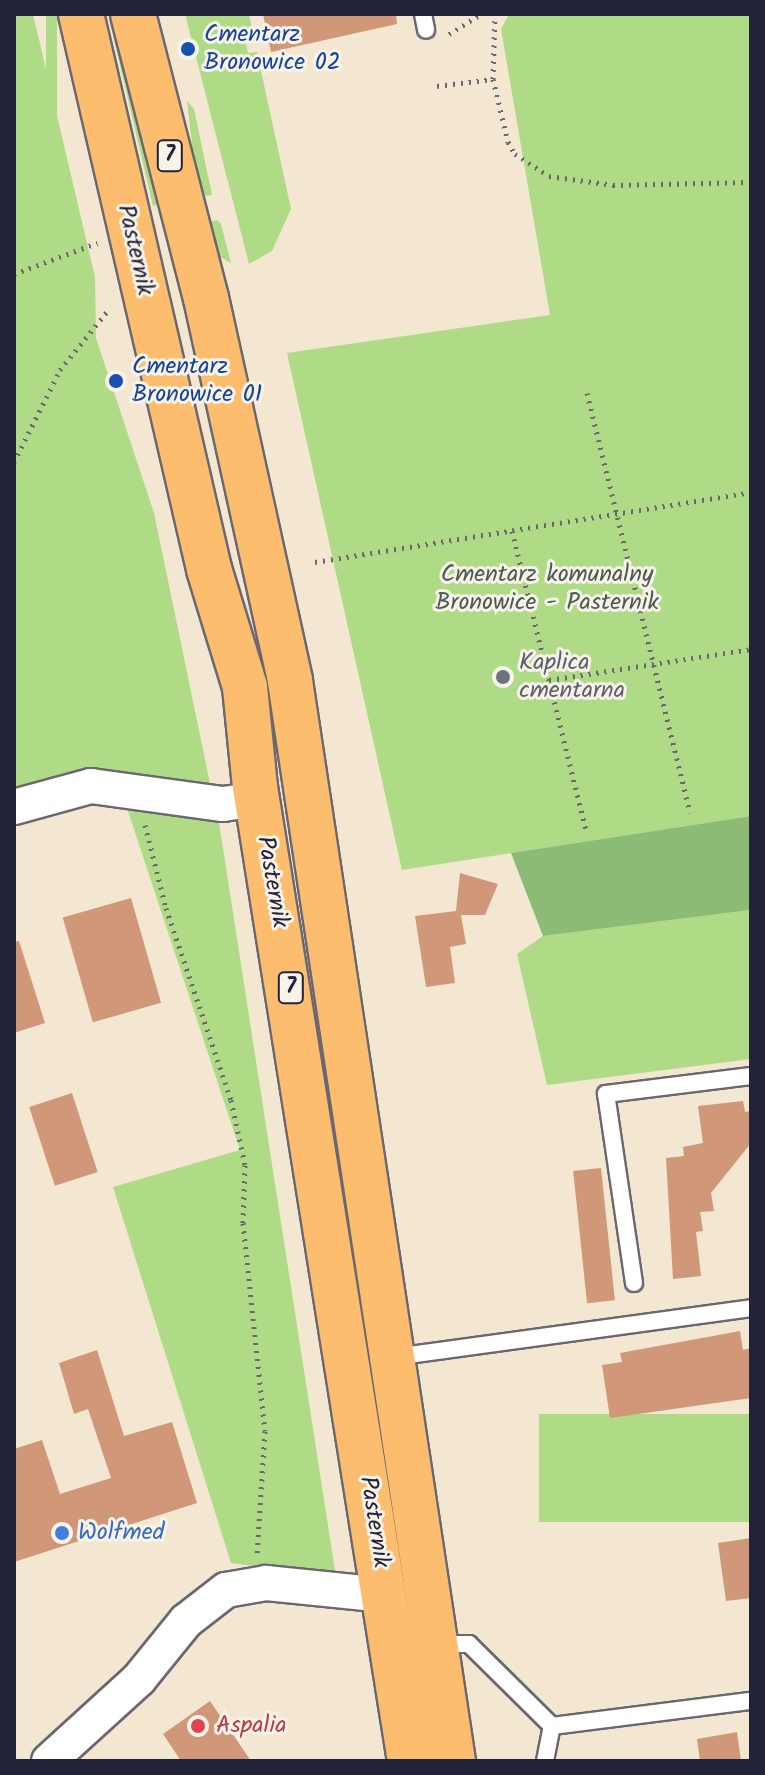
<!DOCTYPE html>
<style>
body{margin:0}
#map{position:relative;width:765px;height:1775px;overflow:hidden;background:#f3e7d1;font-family:Kalam,sans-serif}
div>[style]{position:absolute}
.green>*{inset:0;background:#afdb87;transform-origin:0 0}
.forest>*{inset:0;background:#8bbb74}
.building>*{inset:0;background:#d19779;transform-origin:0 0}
.path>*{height:5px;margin-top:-2.5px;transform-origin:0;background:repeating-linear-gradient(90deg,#6b6770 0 2px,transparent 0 8px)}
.roads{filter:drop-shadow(2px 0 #6b6770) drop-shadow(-2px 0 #6b6770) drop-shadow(0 2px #6b6770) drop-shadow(0 -2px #6b6770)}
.lane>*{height:16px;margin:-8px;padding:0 8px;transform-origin:8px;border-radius:8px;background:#fff}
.street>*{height:34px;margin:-17px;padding:0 17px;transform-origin:17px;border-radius:17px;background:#fff}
.primary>*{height:44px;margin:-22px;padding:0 22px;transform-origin:22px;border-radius:22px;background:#fcbd6f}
.dots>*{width:22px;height:22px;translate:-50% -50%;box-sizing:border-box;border:4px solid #f7f3e8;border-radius:50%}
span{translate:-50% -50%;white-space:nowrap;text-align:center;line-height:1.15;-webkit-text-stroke:6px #f7f3e8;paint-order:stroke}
.shield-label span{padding:2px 6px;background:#f7f3e8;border:2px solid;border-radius:6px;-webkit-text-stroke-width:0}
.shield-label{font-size:22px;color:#22223b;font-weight:700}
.transit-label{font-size:24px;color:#164399}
.left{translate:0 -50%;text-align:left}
.street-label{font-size:24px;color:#22223b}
.park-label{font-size:24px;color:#4c5a52}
.worship-label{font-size:24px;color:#5b616d}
.shop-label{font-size:24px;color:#366cbe}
.health-label{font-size:24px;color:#be3a42}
.frame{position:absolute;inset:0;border:16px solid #22223b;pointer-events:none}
</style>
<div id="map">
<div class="green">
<div style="clip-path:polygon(14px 14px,33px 14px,95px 277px,96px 338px,154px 513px,211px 788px,14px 792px)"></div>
<div style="left:46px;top:14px;width:11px;height:206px"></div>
<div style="clip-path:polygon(108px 14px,116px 14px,162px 204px,153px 206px)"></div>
<div style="clip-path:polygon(185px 14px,249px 14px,253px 32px,244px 35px,248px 53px,257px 52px,291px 209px,272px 251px,249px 264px)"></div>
<div style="clip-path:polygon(509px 14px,751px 14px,751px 816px,402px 870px,287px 353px,550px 315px,501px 29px)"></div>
<div style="clip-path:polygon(187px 101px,194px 109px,212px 195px,198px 197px)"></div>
<div style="clip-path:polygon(217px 220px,221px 224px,231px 263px,213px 253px,203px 224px)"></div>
<div style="clip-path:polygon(124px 799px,218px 816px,336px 1577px,231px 1563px,113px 1187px,240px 1150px)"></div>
<div style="clip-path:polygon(751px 910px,751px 1059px,547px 1085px,517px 954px,543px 936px)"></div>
<div style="left:751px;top:1414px;width:108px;height:212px;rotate:90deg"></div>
</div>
<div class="forest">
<div style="clip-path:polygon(751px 816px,751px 910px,543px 936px,511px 853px)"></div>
</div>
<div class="building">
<div style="clip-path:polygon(263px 14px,396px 14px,397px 24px,271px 52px)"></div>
<div style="clip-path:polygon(460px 873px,498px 884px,485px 915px,461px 915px,466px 944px,450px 947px,455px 983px,426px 987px,415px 916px,456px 911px)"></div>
<div style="left:131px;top:898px;width:109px;height:71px;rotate:74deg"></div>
<div style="clip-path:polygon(19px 941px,45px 1023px,14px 1033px,14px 942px)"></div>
<div style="left:72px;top:1093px;width:83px;height:45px;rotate:72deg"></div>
<div style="clip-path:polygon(743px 1101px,745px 1112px,751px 1111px,751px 1143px,711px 1193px,714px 1211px,700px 1212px,703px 1231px,696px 1232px,701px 1276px,673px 1279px,666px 1158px,684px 1156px,683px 1147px,703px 1143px,698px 1106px)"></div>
<div style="left:601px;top:1168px;width:133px;height:28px;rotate:84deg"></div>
<div style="clip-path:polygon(740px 1331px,743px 1350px,751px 1348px,751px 1398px,610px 1418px,602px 1365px,622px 1362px,620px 1353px)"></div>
<div style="clip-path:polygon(97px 1350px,124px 1436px,172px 1422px,197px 1503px,14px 1562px,14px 1449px,42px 1440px,60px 1494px,111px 1478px,88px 1409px,74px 1414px,59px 1363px)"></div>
<div style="clip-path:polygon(751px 1538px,751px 1598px,726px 1601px,718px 1543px)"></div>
<div style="clip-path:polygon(210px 1701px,251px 1761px,181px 1761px,163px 1734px)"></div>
<div style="clip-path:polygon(737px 1732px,741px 1761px,700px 1761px,697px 1739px)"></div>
</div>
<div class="path">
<div style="left:449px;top:34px;width:38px;rotate:-32deg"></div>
<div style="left:493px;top:79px;width:65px;rotate:-88.2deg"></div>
<div style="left:437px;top:86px;width:56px;rotate:-7.1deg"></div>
<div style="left:493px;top:79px;width:65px;rotate:76.6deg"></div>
<div style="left:508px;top:142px;width:14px;rotate:60deg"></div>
<div style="left:515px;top:154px;width:40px;rotate:32.9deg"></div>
<div style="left:549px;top:176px;width:65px;rotate:8deg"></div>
<div style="left:613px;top:185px;width:138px;rotate:-1.2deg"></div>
<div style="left:14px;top:274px;width:89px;rotate:-20.5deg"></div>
<div style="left:587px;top:393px;width:432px;rotate:76.2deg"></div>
<div style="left:14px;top:462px;width:103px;rotate:-63.4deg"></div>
<div style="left:60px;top:370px;width:78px;rotate:-51.2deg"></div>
<div style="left:512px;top:531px;width:308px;rotate:76.1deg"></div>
<div style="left:315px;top:562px;width:442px;rotate:-9.1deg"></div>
<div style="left:549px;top:680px;width:204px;rotate:-8.7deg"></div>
<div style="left:145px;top:825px;width:86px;rotate:75.8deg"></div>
<div style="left:166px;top:908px;width:203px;rotate:71.3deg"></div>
<div style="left:231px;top:1100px;width:66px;rotate:77.8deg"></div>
<div style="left:245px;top:1165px;width:58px;rotate:92deg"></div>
<div style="left:243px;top:1223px;width:209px;rotate:84deg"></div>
<div style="left:265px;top:1431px;width:123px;rotate:93.7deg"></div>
</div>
<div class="roads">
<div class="lane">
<div style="left:423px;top:14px;width:16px;rotate:79deg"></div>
<div style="left:634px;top:1283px;width:191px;rotate:-98.4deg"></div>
<div style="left:606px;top:1094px;width:146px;rotate:-7.1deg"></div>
<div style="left:394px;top:1357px;width:360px;rotate:-7.8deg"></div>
<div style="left:438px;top:1644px;width:31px"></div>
<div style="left:469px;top:1644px;width:117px;rotate:44.7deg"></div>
<div style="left:552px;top:1726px;width:201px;rotate:-7.2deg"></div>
<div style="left:545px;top:1761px;width:36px;rotate:-79deg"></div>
</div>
<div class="street">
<div style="left:14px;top:807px;width:80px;rotate:-15.3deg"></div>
<div style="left:91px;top:786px;width:133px;rotate:7.8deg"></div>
<div style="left:223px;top:804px;width:34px;rotate:-8deg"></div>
<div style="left:49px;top:1761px;width:122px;rotate:-42.3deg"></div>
<div style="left:139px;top:1679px;width:75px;rotate:-51deg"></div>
<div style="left:186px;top:1621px;width:51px;rotate:-37.8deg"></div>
<div style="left:226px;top:1590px;width:41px;rotate:-9.9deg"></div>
<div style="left:266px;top:1583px;width:120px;rotate:5.8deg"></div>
</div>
<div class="primary">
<div style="left:81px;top:14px;width:570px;rotate:77.01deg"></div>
<div style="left:209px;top:569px;width:123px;rotate:73deg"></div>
<div style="left:245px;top:687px;width:100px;rotate:84.3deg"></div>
<div style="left:255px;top:787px;width:986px;rotate:80.96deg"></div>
<div style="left:133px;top:14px;width:293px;rotate:75.6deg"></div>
<div style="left:206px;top:298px;width:392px;rotate:77.6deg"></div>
<div style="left:290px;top:681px;width:1092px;rotate:81.42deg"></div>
</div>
</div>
<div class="dots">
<div style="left:188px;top:49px;background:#1a4fb4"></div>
<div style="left:116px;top:381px;background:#1a4fb4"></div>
<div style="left:503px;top:677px;background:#6b7280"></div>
<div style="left:62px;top:1533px;background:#3f7fe0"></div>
<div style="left:198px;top:1726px;background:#e0444e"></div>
</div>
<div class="shield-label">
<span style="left:170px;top:156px">7</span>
<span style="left:291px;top:988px">7</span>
</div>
<div class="transit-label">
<span class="left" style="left:204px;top:49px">Cmentarz<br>Bronowice 02</span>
<span class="left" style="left:132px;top:381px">Cmentarz<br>Bronowice 01</span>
</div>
<div class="street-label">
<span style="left:135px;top:250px;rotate:77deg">Pasternik</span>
<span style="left:272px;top:882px;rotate:80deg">Pasternik</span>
<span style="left:374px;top:1522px;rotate:81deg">Pasternik</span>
</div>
<div class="park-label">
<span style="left:547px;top:589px">Cmentarz komunalny<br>Bronowice - Pasternik</span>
</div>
<div class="worship-label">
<span class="left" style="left:519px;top:677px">Kaplica<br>cmentarna</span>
</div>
<div class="shop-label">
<span class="left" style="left:78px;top:1533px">Wolfmed</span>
</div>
<div class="health-label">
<span class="left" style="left:216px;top:1726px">Aspalia</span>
</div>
<div class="frame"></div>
</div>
